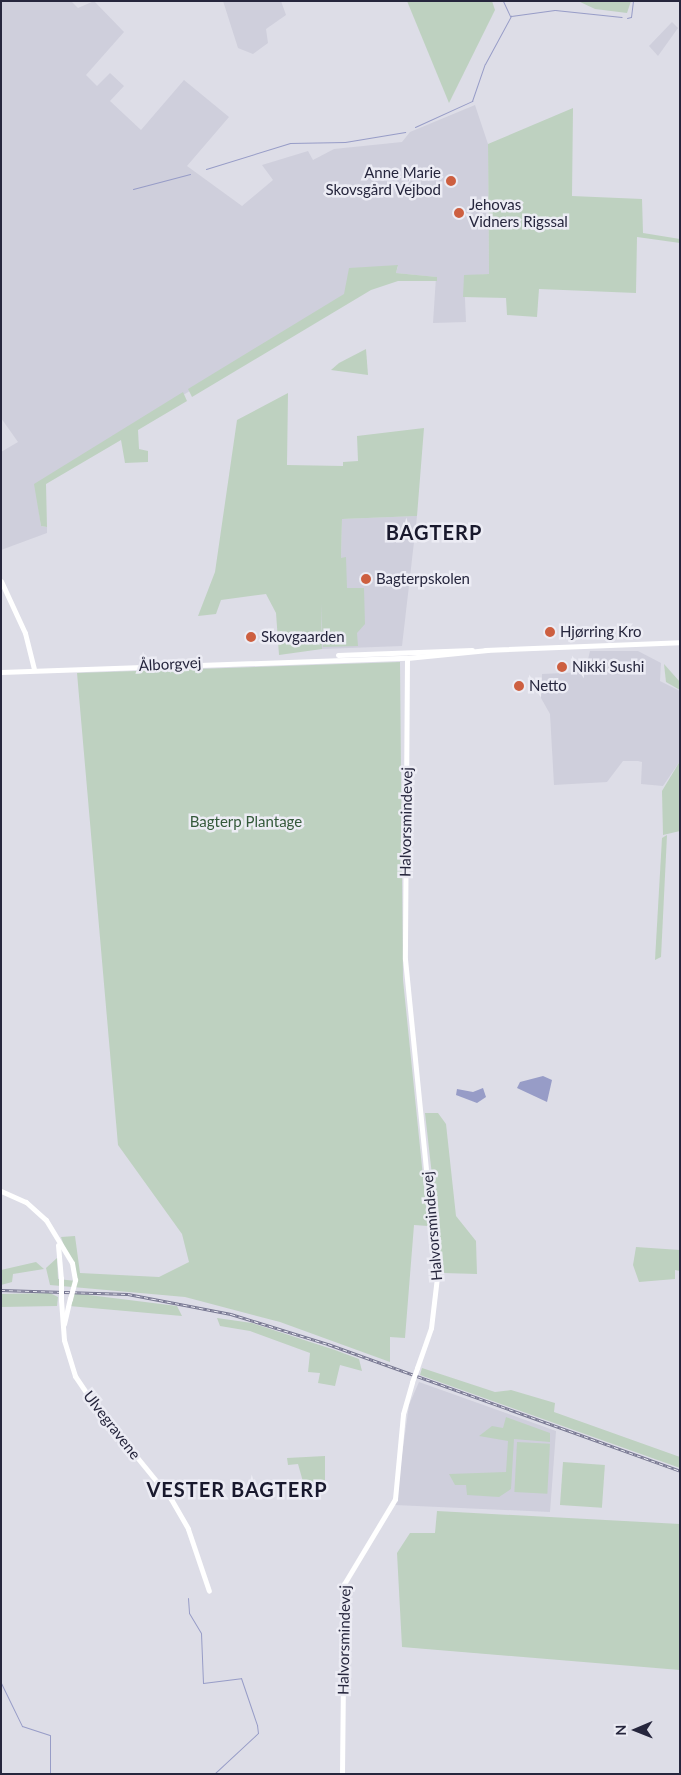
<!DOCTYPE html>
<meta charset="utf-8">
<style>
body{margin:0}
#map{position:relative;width:681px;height:1775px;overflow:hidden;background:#dddde7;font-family:Lato,sans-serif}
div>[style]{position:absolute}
.built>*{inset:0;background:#cfcfdc}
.green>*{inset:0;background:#bed1c0;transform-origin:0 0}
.water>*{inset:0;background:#979cc7}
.stream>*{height:1px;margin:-0.5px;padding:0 0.5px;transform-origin:0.5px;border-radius:0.5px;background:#979cc7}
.secondary>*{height:5px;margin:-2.5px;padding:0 2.5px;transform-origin:2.5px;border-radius:2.5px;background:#fff}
.rail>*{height:3px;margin-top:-1.5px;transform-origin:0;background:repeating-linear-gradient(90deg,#ececf4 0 4px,#767690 0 8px);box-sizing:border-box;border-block:1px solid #767690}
.secondary-bridge>*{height:5px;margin:-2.5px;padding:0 2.5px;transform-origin:2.5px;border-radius:2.5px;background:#fff}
.dots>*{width:14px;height:14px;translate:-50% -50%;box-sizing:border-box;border:2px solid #ececf4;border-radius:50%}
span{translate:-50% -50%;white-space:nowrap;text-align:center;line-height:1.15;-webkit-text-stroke:5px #ececf4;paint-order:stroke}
.poi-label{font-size:15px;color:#26263d}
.right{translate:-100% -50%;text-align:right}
.left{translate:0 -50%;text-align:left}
.street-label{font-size:15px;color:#26263d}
.park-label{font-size:15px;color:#34593a}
.district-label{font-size:20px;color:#19192d;font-weight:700;letter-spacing:1px}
.frame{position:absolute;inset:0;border:2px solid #26263d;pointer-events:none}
.north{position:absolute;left:611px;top:1705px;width:50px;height:50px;-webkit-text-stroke:4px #ececf4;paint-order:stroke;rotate:269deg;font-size:14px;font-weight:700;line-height:20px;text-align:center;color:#26263d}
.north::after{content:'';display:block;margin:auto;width:18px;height:22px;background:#26263d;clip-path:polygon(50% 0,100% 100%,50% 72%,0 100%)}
</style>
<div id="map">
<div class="built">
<div style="clip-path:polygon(1px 1px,71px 1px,78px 8px,94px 1px,124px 32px,86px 75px,97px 86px,110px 73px,124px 86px,110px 101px,141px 130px,184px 80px,229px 117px,187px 166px,242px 206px,273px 180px,262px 165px,308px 151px,313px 160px,334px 149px,402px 142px,410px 132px,475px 105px,488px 144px,489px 274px,464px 276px,466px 322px,433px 323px,436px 277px,396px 273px,398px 266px,35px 484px,41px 526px,47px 527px,47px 533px,1px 550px,1px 452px,18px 442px,1px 418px)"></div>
<div style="clip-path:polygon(223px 1px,281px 1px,286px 15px,266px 29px,268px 43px,253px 54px,238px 48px)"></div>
<div style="clip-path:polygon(672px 22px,678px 28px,658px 56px,649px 46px)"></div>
<div style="clip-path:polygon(417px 516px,402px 646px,322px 649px,320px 562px,341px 558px,342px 519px)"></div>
<div style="clip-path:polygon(590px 651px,638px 651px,661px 663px,660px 681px,680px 691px,680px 761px,663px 786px,641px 784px,642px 762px,638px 761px,623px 761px,607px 782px,554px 785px,550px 714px,541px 698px,542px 674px,585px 672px)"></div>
<div style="clip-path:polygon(419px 1382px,556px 1431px,550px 1512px,395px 1505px,409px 1405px)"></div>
</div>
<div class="green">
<div style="clip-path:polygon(407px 1px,492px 1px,495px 10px,449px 103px)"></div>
<div style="clip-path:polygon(578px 1px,631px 1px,627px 13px,595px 9px)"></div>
<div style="clip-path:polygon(573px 108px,572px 196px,642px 199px,643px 233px,680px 239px,680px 243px,637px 237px,636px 293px,539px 289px,537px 317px,507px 315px,506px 298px,463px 297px,464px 275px,489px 274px,488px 144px)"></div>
<div style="clip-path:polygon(398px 265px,396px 273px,437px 277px,437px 281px,398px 281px,371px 290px,192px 397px,188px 389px,344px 294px,349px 268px)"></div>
<div style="clip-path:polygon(366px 349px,368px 375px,331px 370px,339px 363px)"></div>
<div style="clip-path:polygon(183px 392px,187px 401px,138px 430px,139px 449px,148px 451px,148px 462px,125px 463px,121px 440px,46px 484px,47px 527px,41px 526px,34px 484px)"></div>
<div style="clip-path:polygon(288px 393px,287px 465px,343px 466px,343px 462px,358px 461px,357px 436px,424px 428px,417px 516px,342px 519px,341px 558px,346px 557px,347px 588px,364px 588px,365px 624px,357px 633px,358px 646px,323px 647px,321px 603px,322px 649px,279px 655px,276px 613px,266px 594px,221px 600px,216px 614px,198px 616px,215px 572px,237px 420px)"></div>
<div style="clip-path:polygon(400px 662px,403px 980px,428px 1226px,414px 1225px,405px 1338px,390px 1337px,390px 1362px,280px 1322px,185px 1297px,50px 1285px,46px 1268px,57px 1258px,58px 1279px,76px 1281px,61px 1237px,75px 1236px,80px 1273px,159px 1277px,189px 1262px,182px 1234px,118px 1145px,77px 673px)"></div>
<div style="clip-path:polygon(664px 664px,680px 682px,680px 690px,666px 682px)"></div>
<div style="clip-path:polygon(680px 761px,680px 831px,663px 835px,662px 791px)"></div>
<div style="clip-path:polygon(667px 835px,661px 957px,655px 960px,662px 838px)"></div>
<div style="clip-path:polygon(425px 1113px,438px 1113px,446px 1124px,456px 1216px,476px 1241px,477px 1274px,443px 1273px)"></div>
<div style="clip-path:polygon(636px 1247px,680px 1250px,680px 1271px,675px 1270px,675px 1279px,639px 1282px,633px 1265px)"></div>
<div style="clip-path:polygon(36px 1262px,44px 1269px,13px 1274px,12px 1282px,1px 1285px,1px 1270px)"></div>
<div style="clip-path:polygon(50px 1293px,58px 1297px,57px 1306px,1px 1307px,1px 1294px)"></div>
<div style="clip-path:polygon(73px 1293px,177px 1306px,182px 1316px,69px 1306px)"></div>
<div style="clip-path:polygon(217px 1318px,252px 1323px,335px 1350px,359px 1359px,362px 1371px,340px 1365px,335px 1386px,318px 1383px,320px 1373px,308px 1372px,310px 1353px,250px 1331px,220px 1326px)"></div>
<div style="clip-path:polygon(422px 1368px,495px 1392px,511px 1390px,555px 1403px,554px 1412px,680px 1457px,680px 1468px,420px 1375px)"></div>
<div style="clip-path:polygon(506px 1417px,550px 1433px,550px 1442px,514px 1439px,511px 1489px,499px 1497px,467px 1495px,466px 1485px,455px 1485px,449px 1474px,506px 1472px,508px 1441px,479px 1436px,492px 1426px,503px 1428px)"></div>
<div style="left:517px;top:1442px;width:33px;height:50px;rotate:3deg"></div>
<div style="clip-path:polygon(325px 1456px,325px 1485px,321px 1492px,307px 1496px,298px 1464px,288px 1465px,287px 1458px)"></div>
<div style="left:563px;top:1462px;width:42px;height:43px;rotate:4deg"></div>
<div style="clip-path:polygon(437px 1511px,680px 1524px,680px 1670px,402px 1647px,397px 1553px,410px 1533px,435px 1533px)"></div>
</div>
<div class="water">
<div style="clip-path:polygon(543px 1076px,552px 1080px,547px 1102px,517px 1088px,520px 1082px)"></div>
<div style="clip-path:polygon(483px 1088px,486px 1097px,477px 1103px,456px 1095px,457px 1089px,473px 1092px)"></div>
</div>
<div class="stream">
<div style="left:503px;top:1px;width:17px;rotate:65deg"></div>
<div style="left:627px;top:18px;width:4px;rotate:-14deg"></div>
<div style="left:631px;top:17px;width:16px;rotate:-83deg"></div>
<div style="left:415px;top:127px;width:63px;rotate:-24.5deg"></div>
<div style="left:472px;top:101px;width:39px;rotate:-71deg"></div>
<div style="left:485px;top:64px;width:55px;rotate:-61.6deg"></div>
<div style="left:511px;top:16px;width:44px;rotate:-7.8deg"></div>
<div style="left:555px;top:10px;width:67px;rotate:6deg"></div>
<div style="left:206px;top:169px;width:88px;rotate:-17.2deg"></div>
<div style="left:290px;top:143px;width:55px;rotate:-1deg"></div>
<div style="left:345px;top:142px;width:61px;rotate:-9.5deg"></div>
<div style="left:133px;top:189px;width:59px;rotate:-14.7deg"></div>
<div style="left:188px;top:1598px;width:15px;rotate:86deg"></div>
<div style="left:189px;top:1613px;width:23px;rotate:59deg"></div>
<div style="left:201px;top:1633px;width:50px;rotate:87.7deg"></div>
<div style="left:203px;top:1683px;width:38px;rotate:-7deg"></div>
<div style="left:241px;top:1678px;width:50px;rotate:71.2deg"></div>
<div style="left:257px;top:1725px;width:8px;rotate:83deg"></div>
<div style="left:258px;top:1733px;width:60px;rotate:137deg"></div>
<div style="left:1px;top:1683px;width:48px;rotate:64deg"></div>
<div style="left:22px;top:1726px;width:29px;rotate:18deg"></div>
<div style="left:50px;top:1735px;width:39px;rotate:90deg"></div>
</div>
<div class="secondary">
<div style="left:1px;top:581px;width:57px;rotate:65.2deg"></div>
<div style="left:25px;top:633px;width:38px;rotate:76deg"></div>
<div style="left:485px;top:650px;width:195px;rotate:-2.3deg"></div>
<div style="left:338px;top:655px;width:134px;rotate:-2.1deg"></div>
<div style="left:407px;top:658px;width:301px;rotate:90.4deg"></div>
<div style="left:405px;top:959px;width:320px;rotate:84.3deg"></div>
<div style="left:437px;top:1277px;width:51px;rotate:96.7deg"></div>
<div style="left:431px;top:1328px;width:42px;rotate:109.3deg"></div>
<div style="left:1px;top:672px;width:406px;rotate:-2deg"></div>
<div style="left:407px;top:658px;width:81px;rotate:-5.6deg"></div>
<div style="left:1px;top:1191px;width:27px;rotate:24deg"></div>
<div style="left:26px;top:1202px;width:27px;rotate:42deg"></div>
<div style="left:46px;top:1220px;width:50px;rotate:58.8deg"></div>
<div style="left:72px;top:1263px;width:17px;rotate:80deg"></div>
<div style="left:58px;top:1245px;width:33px;rotate:85deg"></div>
<div style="left:61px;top:1300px;width:40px;rotate:85.7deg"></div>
<div style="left:64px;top:1340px;width:38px;rotate:73deg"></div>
<div style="left:75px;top:1376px;width:37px;rotate:56deg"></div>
<div style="left:96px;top:1407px;width:119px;rotate:50.8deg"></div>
<div style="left:171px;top:1499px;width:34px;rotate:60deg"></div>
<div style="left:188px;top:1529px;width:65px;rotate:71.3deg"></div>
<div style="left:64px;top:1324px;width:26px;rotate:-77deg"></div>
<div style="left:342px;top:1774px;width:190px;rotate:-89.4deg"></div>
<div style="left:344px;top:1584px;width:99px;rotate:-59deg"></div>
<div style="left:395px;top:1499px;width:85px;rotate:-84.6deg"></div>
<div style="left:403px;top:1414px;width:33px;rotate:-74deg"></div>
</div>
<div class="rail">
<div style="left:1px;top:1290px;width:127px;rotate:1.8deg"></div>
<div style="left:128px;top:1294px;width:105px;rotate:11deg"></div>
<div style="left:231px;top:1314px;width:102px;rotate:17.2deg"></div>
<div style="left:328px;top:1344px;width:374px;rotate:19.8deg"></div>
</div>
<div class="secondary-bridge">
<div style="left:70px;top:1299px;width:20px;rotate:-75deg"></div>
<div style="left:61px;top:1300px;width:22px;rotate:-90deg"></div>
<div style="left:412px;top:1382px;width:15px;rotate:-70deg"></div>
</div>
<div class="dots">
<div style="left:451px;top:181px;background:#cd5f40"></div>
<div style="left:459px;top:213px;background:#cd5f40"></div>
<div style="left:366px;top:579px;background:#cd5f40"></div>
<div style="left:550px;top:632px;background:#cd5f40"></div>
<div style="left:251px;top:637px;background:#cd5f40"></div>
<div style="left:562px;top:667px;background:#cd5f40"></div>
<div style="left:519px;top:686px;background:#cd5f40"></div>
</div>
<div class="poi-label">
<span class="right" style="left:441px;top:181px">Anne Marie<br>Skovsgård Vejbod</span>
<span class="left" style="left:469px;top:213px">Jehovas<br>Vidners Rigssal</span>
<span class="left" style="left:376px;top:579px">Bagterpskolen</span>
<span class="left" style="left:560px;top:632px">Hjørring Kro</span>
<span class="left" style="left:261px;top:637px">Skovgaarden</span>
<span class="left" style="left:572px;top:667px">Nikki Sushi</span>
<span class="left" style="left:529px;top:686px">Netto</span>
</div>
<div class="street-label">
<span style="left:170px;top:664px;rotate:-3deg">Ålborgvej</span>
<span style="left:406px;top:822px;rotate:-89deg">Halvorsmindevej</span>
<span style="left:432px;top:1226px;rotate:-95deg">Halvorsmindevej</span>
<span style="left:112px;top:1425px;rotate:52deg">Ulvegravene</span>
<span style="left:344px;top:1640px;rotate:-89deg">Halvorsmindevej</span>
</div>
<div class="park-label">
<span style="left:246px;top:822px">Bagterp Plantage</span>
</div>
<div class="district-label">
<span style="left:434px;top:532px">BAGTERP</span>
<span style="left:237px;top:1489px">VESTER BAGTERP</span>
</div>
<div class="frame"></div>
<div class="north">N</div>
</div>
